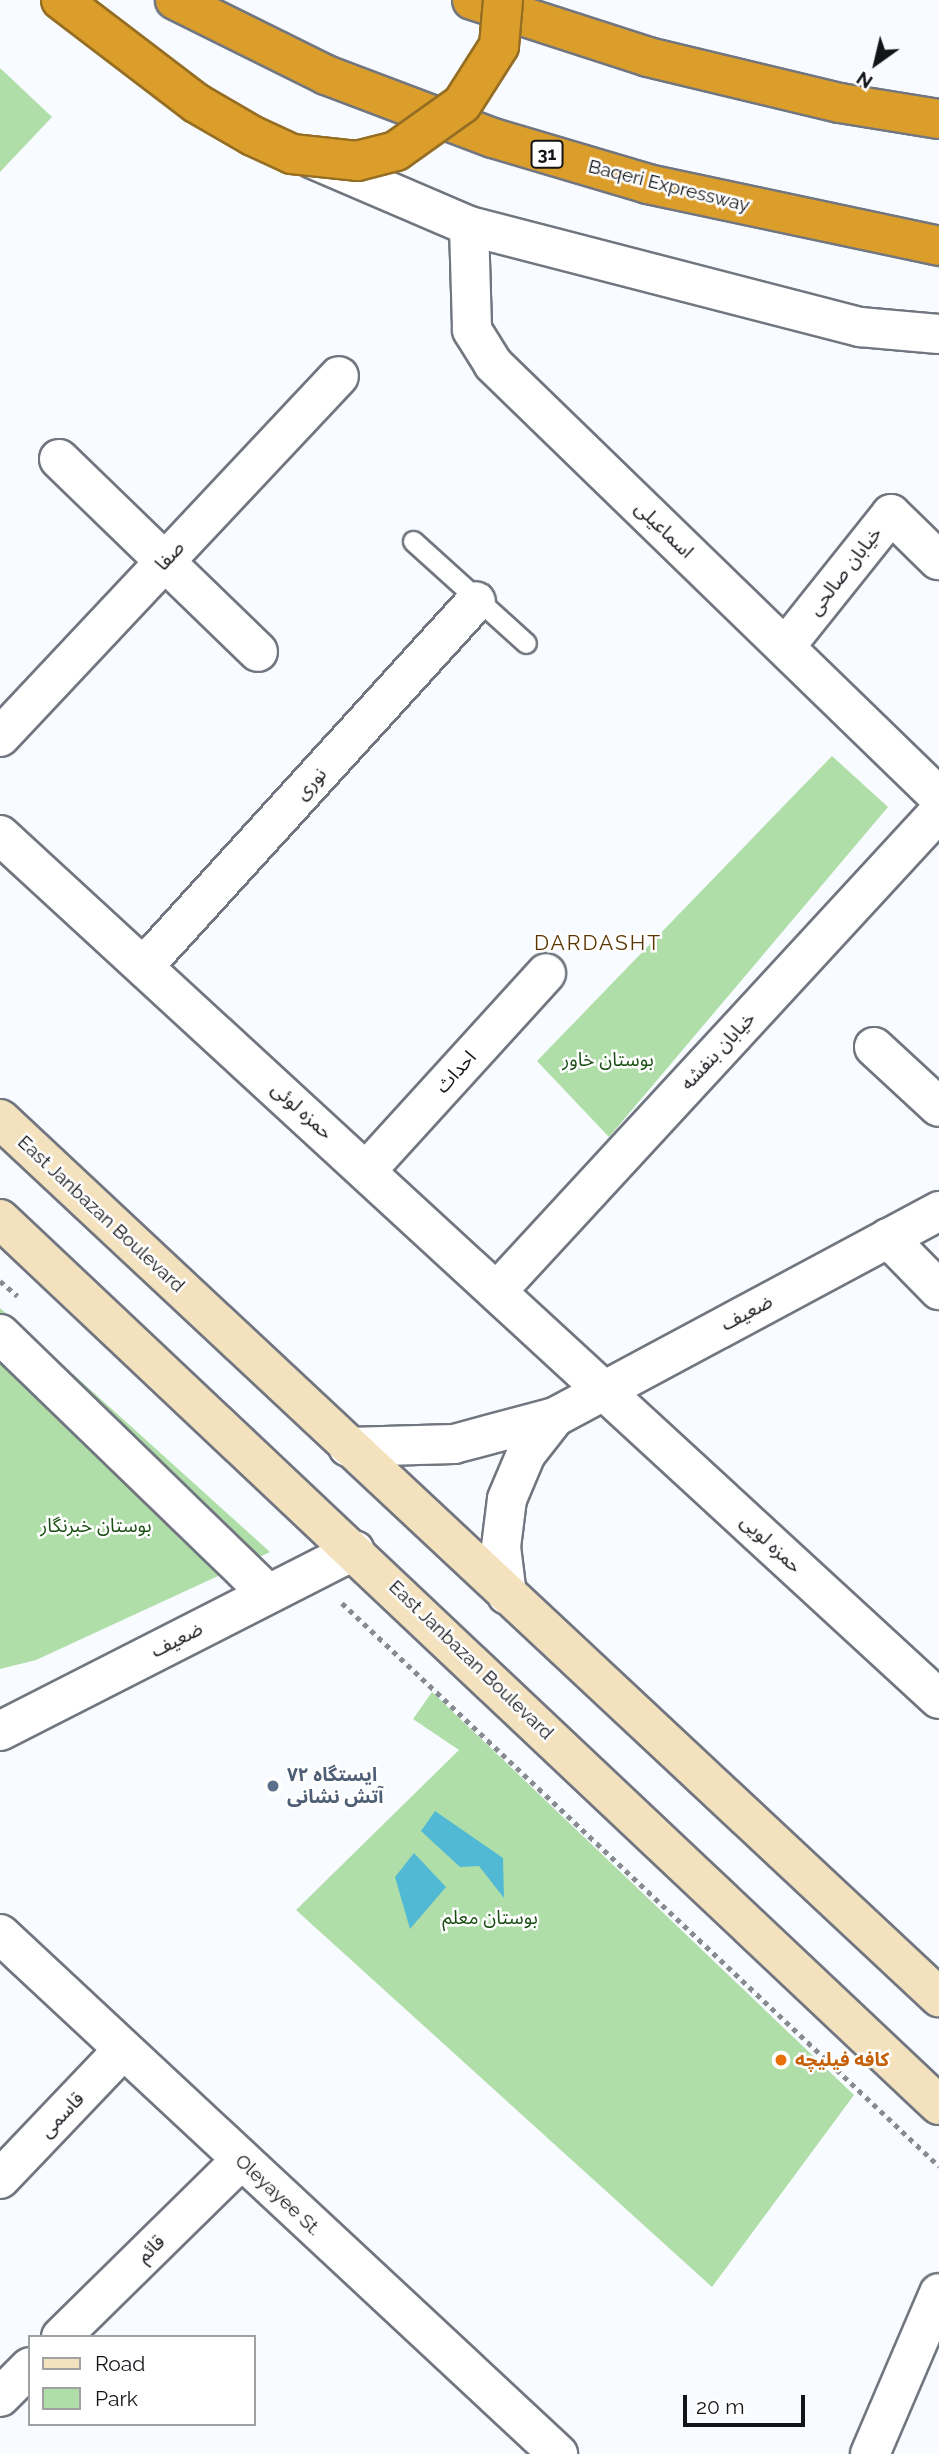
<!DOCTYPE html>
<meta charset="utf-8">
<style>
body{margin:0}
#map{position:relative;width:939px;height:2454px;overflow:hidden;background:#f8fbff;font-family:Raleway,"Noto Sans Arabic",sans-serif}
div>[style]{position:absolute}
.green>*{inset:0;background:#afdea8}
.water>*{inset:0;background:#52b9d5}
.path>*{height:4.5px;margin-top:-2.25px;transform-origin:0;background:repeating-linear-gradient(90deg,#888b8f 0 5px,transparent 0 10px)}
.roads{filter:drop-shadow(2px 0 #717680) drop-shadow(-2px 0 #717680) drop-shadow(0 2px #717680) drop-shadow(0 -2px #717680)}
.lane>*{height:19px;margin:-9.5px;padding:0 9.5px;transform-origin:9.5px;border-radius:9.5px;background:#fff}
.street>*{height:38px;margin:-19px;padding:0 19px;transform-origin:19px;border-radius:19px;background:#fff}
.secondary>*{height:38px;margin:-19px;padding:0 19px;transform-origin:19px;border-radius:19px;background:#f4e2bf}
.highway>*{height:38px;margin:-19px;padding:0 19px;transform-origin:19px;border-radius:19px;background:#dc9e2a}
.bridges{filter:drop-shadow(2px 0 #956e24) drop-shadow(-2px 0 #956e24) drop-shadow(0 2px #956e24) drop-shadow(0 -2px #956e24)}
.highway-bridge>*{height:38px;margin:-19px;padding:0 19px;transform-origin:19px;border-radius:19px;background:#dc9e2a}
.dots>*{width:19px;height:19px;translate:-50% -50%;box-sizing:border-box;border:4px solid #fff;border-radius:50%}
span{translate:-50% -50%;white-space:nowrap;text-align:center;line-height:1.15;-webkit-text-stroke:5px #fff;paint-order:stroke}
.shield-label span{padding:2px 5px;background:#fff;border:2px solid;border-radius:5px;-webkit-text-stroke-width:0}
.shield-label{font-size:18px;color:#121418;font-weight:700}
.street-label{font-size:19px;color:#121418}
.park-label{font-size:19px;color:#1b5014}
.service-label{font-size:19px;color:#4e5e75;font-weight:700}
.left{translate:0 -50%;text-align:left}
.food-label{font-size:19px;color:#c56008;font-weight:700}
.neighbourhood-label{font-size:21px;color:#5b3601;letter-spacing:2px}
.legend{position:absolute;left:28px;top:2335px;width:228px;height:91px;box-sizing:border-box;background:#fff;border:2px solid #a0a1a3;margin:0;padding:9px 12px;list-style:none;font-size:21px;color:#121418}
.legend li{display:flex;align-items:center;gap:14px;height:35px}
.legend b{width:35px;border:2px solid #a0a1a3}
.north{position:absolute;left:841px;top:28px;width:70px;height:70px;-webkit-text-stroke:5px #fff;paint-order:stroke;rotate:214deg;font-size:19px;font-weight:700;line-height:28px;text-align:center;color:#121418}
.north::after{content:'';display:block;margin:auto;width:24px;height:32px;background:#121418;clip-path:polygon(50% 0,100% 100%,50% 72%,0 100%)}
.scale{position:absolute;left:683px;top:2395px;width:122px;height:32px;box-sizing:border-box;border:4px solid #121418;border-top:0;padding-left:9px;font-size:21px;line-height:24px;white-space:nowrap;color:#121418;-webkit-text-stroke:5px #fff;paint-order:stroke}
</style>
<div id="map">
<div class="green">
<div style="clip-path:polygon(0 68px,52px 117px,0 172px)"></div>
<div style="clip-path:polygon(832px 756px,888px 807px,609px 1137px,537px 1061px)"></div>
<div style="clip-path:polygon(0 1308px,270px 1552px,36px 1660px,0 1669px)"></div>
<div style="clip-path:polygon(432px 1692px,854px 2095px,712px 2287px,296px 1910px,459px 1750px,413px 1719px)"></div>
</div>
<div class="water">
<div style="clip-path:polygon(435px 1811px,503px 1858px,504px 1898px,479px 1866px,460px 1867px,421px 1831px)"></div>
<div style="clip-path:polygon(414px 1853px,446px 1887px,410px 1929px,395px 1877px)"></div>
</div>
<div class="path">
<div style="left:0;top:1281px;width:23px;rotate:40deg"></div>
<div style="left:342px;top:1603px;width:821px;rotate:43.32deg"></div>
</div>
<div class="roads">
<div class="lane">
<div style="left:413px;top:541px;width:152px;rotate:42.1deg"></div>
</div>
<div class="street">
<div style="left:313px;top:159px;width:170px;rotate:23.2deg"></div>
<div style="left:469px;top:226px;width:404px;rotate:14.5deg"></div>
<div style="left:860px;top:327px;width:79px;rotate:5.1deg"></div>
<div style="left:469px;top:226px;width:104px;rotate:88.3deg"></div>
<div style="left:472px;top:330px;width:40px;rotate:58deg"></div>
<div style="left:493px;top:364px;width:622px;rotate:44.15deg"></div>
<div style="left:59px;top:459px;width:277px;rotate:44.1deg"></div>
<div style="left:785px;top:647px;width:170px;rotate:-51.4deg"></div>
<div style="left:891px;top:514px;width:66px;rotate:44.4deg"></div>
<div style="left:0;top:737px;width:495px;rotate:-46.8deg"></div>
<div style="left:0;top:835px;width:1276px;rotate:42.62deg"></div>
<div style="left:144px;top:966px;width:493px;rotate:-47.7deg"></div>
<div style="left:874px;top:1047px;width:88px;rotate:42.7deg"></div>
<div style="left:367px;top:1170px;width:266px;rotate:-47.7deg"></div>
<div style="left:888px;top:1238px;width:73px;rotate:45.6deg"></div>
<div style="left:498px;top:1290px;width:650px;rotate:-47.31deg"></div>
<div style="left:0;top:1334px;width:373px;rotate:44.1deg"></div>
<div style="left:348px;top:1447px;width:106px;rotate:-1.6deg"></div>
<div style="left:454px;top:1444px;width:105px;rotate:-15deg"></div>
<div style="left:555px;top:1417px;width:436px;rotate:-28.2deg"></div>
<div style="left:507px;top:1595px;width:48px;rotate:-97.1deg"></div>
<div style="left:501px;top:1547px;width:48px;rotate:-82.9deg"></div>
<div style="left:507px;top:1499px;width:49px;rotate:-67.1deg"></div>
<div style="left:526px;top:1454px;width:47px;rotate:-51.9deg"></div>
<div style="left:0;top:1731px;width:398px;rotate:-27deg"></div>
<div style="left:0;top:1934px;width:763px;rotate:42.98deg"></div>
<div style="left:0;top:2179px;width:178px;rotate:-46.4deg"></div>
<div style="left:61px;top:2337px;width:252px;rotate:-44.5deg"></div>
<div style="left:0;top:2397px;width:42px;rotate:-45deg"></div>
<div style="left:870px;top:2454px;width:175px;rotate:-66.8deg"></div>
</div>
<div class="secondary">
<div style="left:0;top:1119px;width:1286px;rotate:43.08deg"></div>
<div style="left:0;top:1219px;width:1291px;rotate:43.34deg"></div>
</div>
<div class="highway">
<div style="left:175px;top:0;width:169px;rotate:26.4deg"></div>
<div style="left:326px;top:75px;width:178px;rotate:20.7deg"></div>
<div style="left:493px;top:138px;width:162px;rotate:16.5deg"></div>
<div style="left:648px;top:184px;width:298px;rotate:12deg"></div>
<div style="left:472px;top:0;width:185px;rotate:17.9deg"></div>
<div style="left:648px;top:57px;width:197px;rotate:13.5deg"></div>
<div style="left:840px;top:103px;width:100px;rotate:9.2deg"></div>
</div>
</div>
<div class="bridges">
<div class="highway-bridge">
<div style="left:61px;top:0;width:170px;rotate:37.3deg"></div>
<div style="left:196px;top:103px;width:66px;rotate:30.1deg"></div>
<div style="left:253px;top:136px;width:43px;rotate:24.8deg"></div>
<div style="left:292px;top:154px;width:65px;rotate:6.1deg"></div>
<div style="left:357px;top:161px;width:40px;rotate:-14.4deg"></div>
<div style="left:396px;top:151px;width:81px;rotate:-35.5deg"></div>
<div style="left:462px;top:104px;width:69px;rotate:-57.5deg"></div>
<div style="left:499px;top:46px;width:46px;rotate:-85deg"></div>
</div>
</div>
<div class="dots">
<div style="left:273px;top:1786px;background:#5c6f8a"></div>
<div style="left:781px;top:2060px;background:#e8710a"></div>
</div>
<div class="shield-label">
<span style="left:547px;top:154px">31</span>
</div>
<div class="street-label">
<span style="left:669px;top:186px;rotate:14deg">Baqeri Expressway</span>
<span style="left:664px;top:530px;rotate:44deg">اسماعیلی</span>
<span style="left:170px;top:556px;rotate:-47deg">صفا</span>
<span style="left:845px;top:571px;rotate:-52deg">خیابان صالحی</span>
<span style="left:311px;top:784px;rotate:-48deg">نوری</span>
<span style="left:718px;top:1051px;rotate:-47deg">خیابان بنفشه</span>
<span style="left:456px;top:1072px;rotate:-48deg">احداث</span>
<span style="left:302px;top:1111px;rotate:42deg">حمزه لوئی</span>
<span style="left:101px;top:1214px;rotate:43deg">East Janbazan Boulevard</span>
<span style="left:747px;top:1313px;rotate:-28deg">ضعیف</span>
<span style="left:771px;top:1544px;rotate:43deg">حمزه لویی</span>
<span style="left:177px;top:1640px;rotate:-27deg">ضعیف</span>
<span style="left:471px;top:1660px;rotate:44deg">East Janbazan Boulevard</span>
<span style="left:62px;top:2115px;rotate:-46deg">قاسمی</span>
<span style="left:278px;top:2195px;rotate:43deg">Oleyayee St.</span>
<span style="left:151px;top:2249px;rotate:-44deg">قائم</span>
</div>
<div class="park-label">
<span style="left:608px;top:1060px">بوستان خاور</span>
<span style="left:96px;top:1526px">بوستان خبرنگار</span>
<span style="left:490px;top:1918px">بوستان معلم</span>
</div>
<div class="service-label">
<span class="left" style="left:287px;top:1786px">ایستگاه ۷۲<br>آتش نشانی</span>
</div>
<div class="food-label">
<span class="left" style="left:795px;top:2060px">کافه فیلیچه</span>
</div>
<div class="neighbourhood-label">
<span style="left:598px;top:943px">DARDASHT</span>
</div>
<ul class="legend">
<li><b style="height:9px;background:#f4e2bf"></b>Road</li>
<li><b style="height:19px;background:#afdea8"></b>Park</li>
</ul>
<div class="north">N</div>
<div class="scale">20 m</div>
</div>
